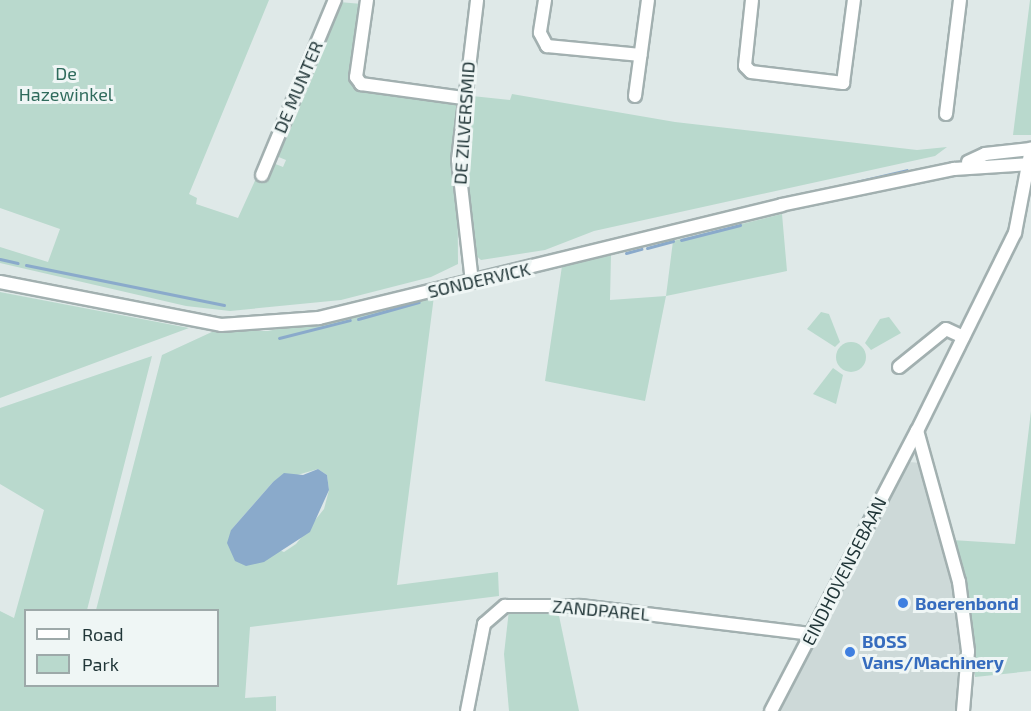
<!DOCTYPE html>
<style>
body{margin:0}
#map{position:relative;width:1031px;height:711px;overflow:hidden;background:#dfe9e8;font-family:"Exo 2",sans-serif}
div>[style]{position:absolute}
.built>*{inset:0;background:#cdd9d8}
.green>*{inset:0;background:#b9d9cd}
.round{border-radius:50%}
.water>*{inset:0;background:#8aaacb}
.stream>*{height:3px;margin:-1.5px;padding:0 1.5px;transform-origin:1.5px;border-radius:1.5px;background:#8aaacb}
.roads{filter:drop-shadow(2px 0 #a2b0b0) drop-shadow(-2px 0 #a2b0b0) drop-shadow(0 2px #a2b0b0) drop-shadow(0 -2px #a2b0b0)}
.minor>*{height:12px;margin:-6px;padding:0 6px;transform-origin:6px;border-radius:6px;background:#fff}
.dots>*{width:16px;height:16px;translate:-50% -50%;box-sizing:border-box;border:3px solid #eff6f5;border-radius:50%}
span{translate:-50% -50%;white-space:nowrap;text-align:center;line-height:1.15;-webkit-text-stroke:6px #eff6f5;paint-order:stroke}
.park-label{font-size:18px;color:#2f6b5c}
.street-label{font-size:18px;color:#213638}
.shop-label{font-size:18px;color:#366cbe;font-weight:700}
.left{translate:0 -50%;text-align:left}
.legend{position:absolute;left:24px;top:609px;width:195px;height:78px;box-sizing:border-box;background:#eff6f5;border:2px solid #9da9a9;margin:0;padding:8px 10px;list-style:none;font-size:18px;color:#213638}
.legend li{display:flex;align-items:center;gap:12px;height:30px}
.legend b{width:30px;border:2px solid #9da9a9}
</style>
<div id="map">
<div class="built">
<div style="clip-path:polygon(909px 462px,921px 463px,956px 593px,962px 665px,959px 711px,779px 711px)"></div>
</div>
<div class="green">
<div style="clip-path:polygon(0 0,269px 0,189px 194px,197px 198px,196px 204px,238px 218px,258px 174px,273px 163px,283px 167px,286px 160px,276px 156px,339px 2px,362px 4px,357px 87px,457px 104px,458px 264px,431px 277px,341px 300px,230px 311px,186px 306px,0 263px,0 247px,48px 262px,60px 229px,0 208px)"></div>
<div style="clip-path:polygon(1031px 0,1031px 135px,1013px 135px,1030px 0)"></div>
<div style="clip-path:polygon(512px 94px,675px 122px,917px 150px,947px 147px,935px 156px,594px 231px,545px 250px,481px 260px,472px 252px,468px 223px,472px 96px,510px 100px)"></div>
<div style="clip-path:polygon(782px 214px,787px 271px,666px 296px,645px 401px,545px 381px,562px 266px,611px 255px,610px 300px,666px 296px,673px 241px)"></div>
<div style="clip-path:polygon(0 292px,5px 293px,189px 328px,0 398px)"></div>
<div style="clip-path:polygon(evenodd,434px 296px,397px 585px,498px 572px,499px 596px,250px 627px,245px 698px,276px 696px,276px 711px,0 711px,0 611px,14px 618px,44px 510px,0 484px,0 408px,152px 356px,87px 610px,26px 610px,26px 686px,218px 686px,218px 610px,96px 610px,162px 355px,214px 331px,268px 331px,434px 296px,318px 469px,327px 475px,329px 490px,324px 509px,296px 544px,284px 552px,231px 530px,273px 482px,318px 469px)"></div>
<div style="clip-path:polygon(821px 312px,829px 314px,840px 342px,835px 347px,807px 329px)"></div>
<div style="clip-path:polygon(889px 317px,901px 333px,871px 350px,865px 343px,880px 319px)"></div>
<div class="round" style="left:836px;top:342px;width:30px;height:30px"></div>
<div style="clip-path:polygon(833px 368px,843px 375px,836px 404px,813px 394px)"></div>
<div style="clip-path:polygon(1031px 411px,1031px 671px,975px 677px,970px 613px,952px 540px,1015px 544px)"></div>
<div style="clip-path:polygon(509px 610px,558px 611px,579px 711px,509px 711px,504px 654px)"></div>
</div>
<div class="water">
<div style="clip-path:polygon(318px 469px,327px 475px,329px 490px,310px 532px,264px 562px,246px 566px,235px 561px,227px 543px,231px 530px,273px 482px,284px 473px,303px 475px)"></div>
</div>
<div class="stream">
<div style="left:856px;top:182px;width:52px;rotate:-13.2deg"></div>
<div style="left:814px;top:192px;width:40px;rotate:-13deg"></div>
<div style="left:681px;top:240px;width:61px;rotate:-14.3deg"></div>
<div style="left:647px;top:248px;width:27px;rotate:-15deg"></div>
<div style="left:626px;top:253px;width:16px;rotate:-15deg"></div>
<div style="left:0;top:259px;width:18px;rotate:13deg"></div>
<div style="left:26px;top:265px;width:202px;rotate:11.4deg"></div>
<div style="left:358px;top:319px;width:63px;rotate:-15.6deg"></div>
<div style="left:279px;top:338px;width:73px;rotate:-14.2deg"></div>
</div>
<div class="roads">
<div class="minor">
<div style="left:367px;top:0;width:78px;rotate:98.1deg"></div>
<div style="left:356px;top:77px;width:9px;rotate:54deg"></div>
<div style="left:361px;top:84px;width:103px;rotate:7.8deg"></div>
<div style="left:545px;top:0;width:33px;rotate:99deg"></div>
<div style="left:540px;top:33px;width:15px;rotate:62deg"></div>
<div style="left:547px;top:46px;width:94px;rotate:5.5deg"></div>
<div style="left:752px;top:0;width:66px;rotate:96.1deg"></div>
<div style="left:745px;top:66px;width:8px;rotate:45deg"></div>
<div style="left:751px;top:72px;width:93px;rotate:6.8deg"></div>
<div style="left:843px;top:83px;width:84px;rotate:-82.5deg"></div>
<div style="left:635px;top:96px;width:97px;rotate:-82.3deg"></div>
<div style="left:946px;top:114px;width:115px;rotate:-83deg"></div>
<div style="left:968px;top:162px;width:19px;rotate:-25deg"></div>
<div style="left:985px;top:154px;width:46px;rotate:-6.2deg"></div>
<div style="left:262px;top:175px;width:190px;rotate:-67.4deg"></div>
<div style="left:0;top:282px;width:225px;rotate:11deg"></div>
<div style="left:221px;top:325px;width:98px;rotate:-4.1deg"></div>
<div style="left:319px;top:318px;width:476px;rotate:-13.7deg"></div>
<div style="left:781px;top:205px;width:177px;rotate:-11.8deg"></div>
<div style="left:954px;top:169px;width:77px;rotate:-3.7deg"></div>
<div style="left:472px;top:282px;width:123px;rotate:-96.5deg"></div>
<div style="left:458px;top:160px;width:161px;rotate:-83.2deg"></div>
<div style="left:899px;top:367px;width:60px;rotate:-39deg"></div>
<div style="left:946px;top:329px;width:19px;rotate:25deg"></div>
<div style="left:467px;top:711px;width:89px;rotate:-78.9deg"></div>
<div style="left:484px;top:624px;width:28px;rotate:-41deg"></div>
<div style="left:505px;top:606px;width:75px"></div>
<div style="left:580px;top:606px;width:234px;rotate:6.9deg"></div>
<div style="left:771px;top:711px;width:316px;rotate:-62.5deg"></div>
<div style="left:963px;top:711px;width:60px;rotate:-85.2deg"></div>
<div style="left:968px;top:651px;width:70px;rotate:-97.4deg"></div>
<div style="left:959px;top:582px;width:157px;rotate:-105.5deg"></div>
<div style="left:917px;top:431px;width:221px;rotate:-63.7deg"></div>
<div style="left:1015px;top:233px;width:86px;rotate:-79.2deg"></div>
</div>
</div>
<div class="dots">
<div style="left:903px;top:603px;background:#3f7fe0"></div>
<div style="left:850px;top:652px;background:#3f7fe0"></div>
</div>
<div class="park-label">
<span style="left:66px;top:84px">De<br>Hazewinkel</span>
</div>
<div class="street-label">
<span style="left:298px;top:87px;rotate:-67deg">DE MUNTER</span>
<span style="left:464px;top:123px;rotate:-86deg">DE ZILVERSMID</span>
<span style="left:479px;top:280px;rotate:-13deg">SONDERVICK</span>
<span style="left:844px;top:571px;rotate:-63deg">EINDHOVENSEBAAN</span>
<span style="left:601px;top:610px;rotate:5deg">ZANDPAREL</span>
</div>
<div class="shop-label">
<span class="left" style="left:915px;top:603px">Boerenbond</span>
<span class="left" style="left:862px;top:652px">BOSS<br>Vans/Machinery</span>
</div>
<ul class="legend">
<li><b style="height:8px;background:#fff"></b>Road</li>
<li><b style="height:16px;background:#b9d9cd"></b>Park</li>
</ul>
</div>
